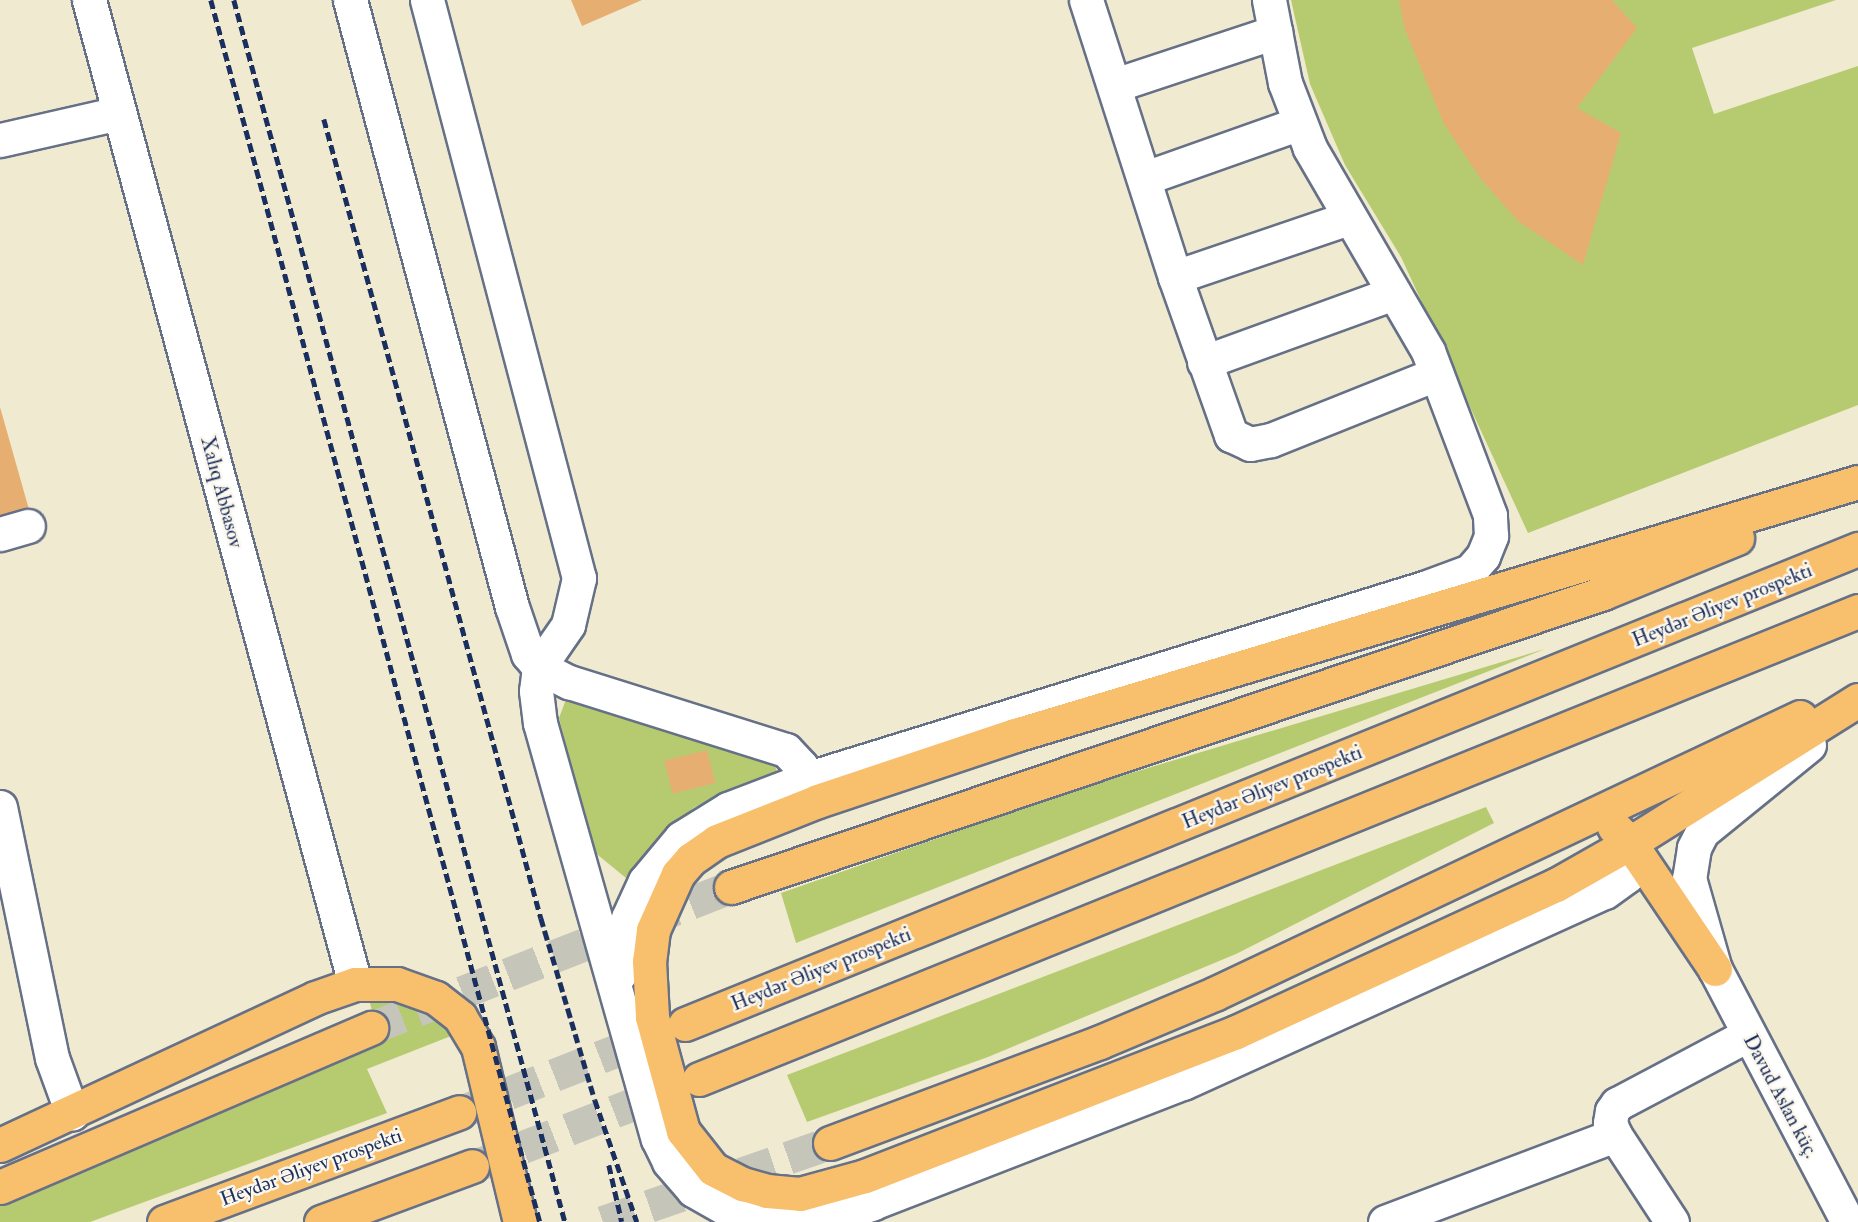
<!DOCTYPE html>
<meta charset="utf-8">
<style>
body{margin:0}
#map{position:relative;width:1858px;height:1222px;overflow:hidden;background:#f0ead1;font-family:"IM FELL Double Pica",serif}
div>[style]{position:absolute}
.green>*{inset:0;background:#b6cb70}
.building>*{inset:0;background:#e6af71;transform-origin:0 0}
.major-tunnel>*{height:33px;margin-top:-16.5px;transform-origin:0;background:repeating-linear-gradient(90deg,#c5c5ba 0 33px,transparent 0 49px)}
.highway-tunnel>*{height:33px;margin-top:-16.5px;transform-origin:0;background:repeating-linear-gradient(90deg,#c5c5ba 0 33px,transparent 0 49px)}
.roads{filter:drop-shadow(2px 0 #667086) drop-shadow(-2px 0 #667086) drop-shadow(0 2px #667086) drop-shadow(0 -2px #667086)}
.minor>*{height:33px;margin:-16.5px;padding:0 16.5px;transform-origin:16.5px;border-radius:16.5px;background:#fff}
.major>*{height:33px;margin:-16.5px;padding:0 16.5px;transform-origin:16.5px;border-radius:16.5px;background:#f8bf6c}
.highway>*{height:33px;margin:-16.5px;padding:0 16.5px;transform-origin:16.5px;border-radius:16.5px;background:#f8bf6c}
.rail>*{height:4.5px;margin-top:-2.25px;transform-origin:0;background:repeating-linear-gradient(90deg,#1b2f5e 0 9px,transparent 0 13.5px)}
span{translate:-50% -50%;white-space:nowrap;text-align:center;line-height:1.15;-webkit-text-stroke:5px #fbf7ec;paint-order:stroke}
.street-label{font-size:20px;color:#1b2f5e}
</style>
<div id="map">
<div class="green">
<div style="clip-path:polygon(1291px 0,1836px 0,1692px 48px,1714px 114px,1858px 66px,1858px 405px,1528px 533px,1401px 257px,1345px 165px,1310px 84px)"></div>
<div style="clip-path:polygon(1545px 649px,796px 943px,781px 893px,1078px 789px)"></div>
<div style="clip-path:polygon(565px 702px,579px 702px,774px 761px,777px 772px,695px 807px,662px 835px,626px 878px,593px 851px,559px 718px)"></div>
<div style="clip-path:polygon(1486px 807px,1494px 823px,1236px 954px,988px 1057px,807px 1122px,787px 1075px)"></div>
<div style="clip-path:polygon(369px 1000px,412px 1003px,439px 1019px,451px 1036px,367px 1069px,387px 1113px,90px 1222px,0 1222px,0 1206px,381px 1041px)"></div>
</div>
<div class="building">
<div style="clip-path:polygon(571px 0,642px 0,582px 26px)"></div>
<div style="clip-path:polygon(1399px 0,1612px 0,1637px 28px,1577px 108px,1621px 133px,1583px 265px,1518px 221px,1481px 179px,1444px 124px,1405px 30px)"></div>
<div style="clip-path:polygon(0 407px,30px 513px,0 521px)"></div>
<div style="left:707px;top:750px;width:34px;height:44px;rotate:76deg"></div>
</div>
<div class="major-tunnel">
<div style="left:371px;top:1028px;width:387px;rotate:-21.4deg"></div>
<div style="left:603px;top:1222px;width:240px;rotate:-19.2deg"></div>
</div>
<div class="highway-tunnel">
<div style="left:463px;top:1111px;width:210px;rotate:-21.5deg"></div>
<div style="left:477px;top:1165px;width:209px;rotate:-21.3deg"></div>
</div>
<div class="roads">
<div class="minor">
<div style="left:89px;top:0;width:1019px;rotate:74.87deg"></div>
<div style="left:350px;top:0;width:628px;rotate:75.06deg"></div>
<div style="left:512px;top:607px;width:50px;rotate:71.2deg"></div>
<div style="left:528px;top:654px;width:17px;rotate:50deg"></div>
<div style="left:539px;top:667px;width:34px;rotate:27deg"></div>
<div style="left:569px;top:682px;width:227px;rotate:17.4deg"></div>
<div style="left:786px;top:750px;width:22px;rotate:47deg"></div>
<div style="left:801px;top:766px;width:37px;rotate:64deg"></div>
<div style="left:427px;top:0;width:598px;rotate:75.27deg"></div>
<div style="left:579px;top:578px;width:48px;rotate:103.2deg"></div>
<div style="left:568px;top:625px;width:51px;rotate:124.6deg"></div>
<div style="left:539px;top:667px;width:24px;rotate:97deg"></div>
<div style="left:536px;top:691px;width:32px;rotate:83deg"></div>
<div style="left:540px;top:723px;width:432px;rotate:74.2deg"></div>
<div style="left:658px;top:1139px;width:25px;rotate:64deg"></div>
<div style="left:669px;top:1162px;width:37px;rotate:49deg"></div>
<div style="left:693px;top:1190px;width:48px;rotate:29.7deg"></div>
<div style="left:735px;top:1214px;width:47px;rotate:9.9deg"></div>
<div style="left:781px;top:1222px;width:55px;rotate:-6.2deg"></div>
<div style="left:836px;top:1216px;width:39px;rotate:-19deg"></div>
<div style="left:873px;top:1203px;width:332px;rotate:-21.2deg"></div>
<div style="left:1183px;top:1083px;width:463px;rotate:-24.4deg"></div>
<div style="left:1605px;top:892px;width:27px;rotate:-36deg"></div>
<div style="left:1627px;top:876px;width:17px;rotate:-73deg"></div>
<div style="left:1632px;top:860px;width:17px;rotate:-97deg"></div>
<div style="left:1086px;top:0;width:291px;rotate:72.2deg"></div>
<div style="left:1175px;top:277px;width:168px;rotate:70.5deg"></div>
<div style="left:1231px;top:435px;width:21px;rotate:25deg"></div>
<div style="left:1250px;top:444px;width:21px;rotate:-11deg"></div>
<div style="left:1271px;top:440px;width:178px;rotate:-21.8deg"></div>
<div style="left:1115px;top:85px;width:169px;rotate:-18.3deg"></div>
<div style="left:0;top:140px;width:122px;rotate:-12.8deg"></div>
<div style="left:1145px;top:178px;width:164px;rotate:-19.5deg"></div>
<div style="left:1175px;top:277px;width:183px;rotate:-18.8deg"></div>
<div style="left:1204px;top:362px;width:202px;rotate:-20deg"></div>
<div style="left:0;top:534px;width:29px;rotate:-16deg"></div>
<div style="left:1809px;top:745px;width:138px;rotate:140.9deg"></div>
<div style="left:1702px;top:832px;width:18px;rotate:117deg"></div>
<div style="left:1694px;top:848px;width:30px;rotate:99deg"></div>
<div style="left:1689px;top:878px;width:95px;rotate:74.1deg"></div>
<div style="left:1715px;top:969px;width:286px;rotate:62.3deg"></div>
<div style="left:0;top:807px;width:256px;rotate:78.3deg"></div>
<div style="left:52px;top:1058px;width:59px;rotate:70deg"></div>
<div style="left:619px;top:975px;width:58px;rotate:-81deg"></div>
<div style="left:628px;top:918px;width:41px;rotate:-65.3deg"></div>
<div style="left:645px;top:881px;width:56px;rotate:-50.1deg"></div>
<div style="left:681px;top:838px;width:55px;rotate:-31.7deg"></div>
<div style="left:728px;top:809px;width:87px;rotate:-20.9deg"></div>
<div style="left:809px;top:778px;width:647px;rotate:-17.17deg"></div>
<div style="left:1427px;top:587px;width:46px;rotate:-20.4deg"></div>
<div style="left:1470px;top:571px;width:20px;rotate:-49deg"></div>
<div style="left:1483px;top:556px;width:22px;rotate:-68deg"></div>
<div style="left:1491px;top:536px;width:21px;rotate:-93deg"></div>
<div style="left:1490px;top:515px;width:175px;rotate:-110.7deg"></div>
<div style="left:1428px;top:351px;width:235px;rotate:-120.2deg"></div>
<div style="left:1310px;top:148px;width:70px;rotate:-111deg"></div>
<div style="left:1285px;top:83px;width:85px;rotate:-100.9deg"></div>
<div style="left:1385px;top:1222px;width:246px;rotate:-20.7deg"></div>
<div style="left:1672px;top:1222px;width:104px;rotate:-123.2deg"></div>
<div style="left:1615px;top:1135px;width:13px;rotate:-113deg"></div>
<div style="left:1610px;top:1123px;width:12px;rotate:-81deg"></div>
<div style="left:1612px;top:1111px;width:9px;rotate:-54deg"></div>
<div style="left:1617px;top:1104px;width:149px;rotate:-27.9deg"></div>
</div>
<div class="major">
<div style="left:1858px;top:482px;width:880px;rotate:163.29deg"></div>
<div style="left:1015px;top:735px;width:208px;rotate:161.5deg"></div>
<div style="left:818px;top:801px;width:109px;rotate:158.4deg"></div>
<div style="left:717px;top:841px;width:32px;rotate:145deg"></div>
<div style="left:691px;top:859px;width:20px;rotate:131deg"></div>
<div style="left:678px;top:874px;width:61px;rotate:114.1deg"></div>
<div style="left:653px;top:930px;width:31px;rotate:97deg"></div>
<div style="left:649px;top:961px;width:56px;rotate:86.9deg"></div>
<div style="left:652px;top:1017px;width:118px;rotate:74.8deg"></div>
<div style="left:683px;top:1131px;width:48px;rotate:51.7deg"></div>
<div style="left:713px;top:1169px;width:34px;rotate:27deg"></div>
<div style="left:743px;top:1184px;width:25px;rotate:16deg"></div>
<div style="left:767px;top:1191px;width:33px;rotate:5deg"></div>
<div style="left:800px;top:1194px;width:67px;rotate:-15.5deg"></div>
<div style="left:865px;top:1176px;width:398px;rotate:-21.2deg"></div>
<div style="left:1236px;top:1032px;width:352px;rotate:-24.7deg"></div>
<div style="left:1556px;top:885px;width:85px;rotate:-29.6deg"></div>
<div style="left:1630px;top:843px;width:269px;rotate:-32.1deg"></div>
<div style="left:1614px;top:827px;width:23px;rotate:45deg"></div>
<div style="left:1630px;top:843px;width:152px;rotate:56deg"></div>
<div style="left:731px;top:887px;width:920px;rotate:-18.63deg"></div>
<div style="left:1603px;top:593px;width:145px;rotate:-22.3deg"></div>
<div style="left:830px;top:1143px;width:288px;rotate:-20.5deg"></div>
<div style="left:1100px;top:1042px;width:124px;rotate:-22.8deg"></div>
<div style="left:1214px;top:994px;width:648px;rotate:-25.3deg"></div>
<div style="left:0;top:1145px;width:348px;rotate:-25deg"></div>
<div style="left:315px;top:998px;width:42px;rotate:-19.3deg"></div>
<div style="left:355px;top:984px;width:42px"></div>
<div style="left:397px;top:984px;width:41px;rotate:19.7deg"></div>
<div style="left:436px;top:998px;width:31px;rotate:38deg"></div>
<div style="left:460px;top:1017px;width:35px;rotate:59deg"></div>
<div style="left:478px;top:1047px;width:180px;rotate:76.5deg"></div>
<div style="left:0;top:1187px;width:404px;rotate:-23.2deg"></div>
</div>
<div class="highway">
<div style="left:685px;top:1024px;width:1266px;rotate:-22.05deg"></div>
<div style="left:699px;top:1079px;width:1250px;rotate:-21.99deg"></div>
<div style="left:164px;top:1222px;width:315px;rotate:-20.4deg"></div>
<div style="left:321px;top:1222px;width:161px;rotate:-20.3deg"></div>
</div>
</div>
<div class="rail">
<div style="left:211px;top:0;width:1266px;rotate:74.93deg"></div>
<div style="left:234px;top:0;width:1266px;rotate:74.84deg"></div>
<div style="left:324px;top:119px;width:828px;rotate:74.81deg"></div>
<div style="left:541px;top:918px;width:190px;rotate:73.5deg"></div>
<div style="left:595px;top:1100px;width:129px;rotate:71deg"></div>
<div style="left:609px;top:1165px;width:58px;rotate:77.2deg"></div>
</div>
<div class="street-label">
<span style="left:222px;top:492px;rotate:75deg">Xalıq Abbasov</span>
<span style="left:1722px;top:605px;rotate:-22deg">Heydər Əliyev prospekti</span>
<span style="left:1272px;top:787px;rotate:-22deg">Heydər Əliyev prospekti</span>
<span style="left:821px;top:969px;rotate:-22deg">Heydər Əliyev prospekti</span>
<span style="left:1781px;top:1096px;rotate:62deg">Davud Aslan küç.</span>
<span style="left:311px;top:1167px;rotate:-20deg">Heydər Əliyev prospekti</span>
</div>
</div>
